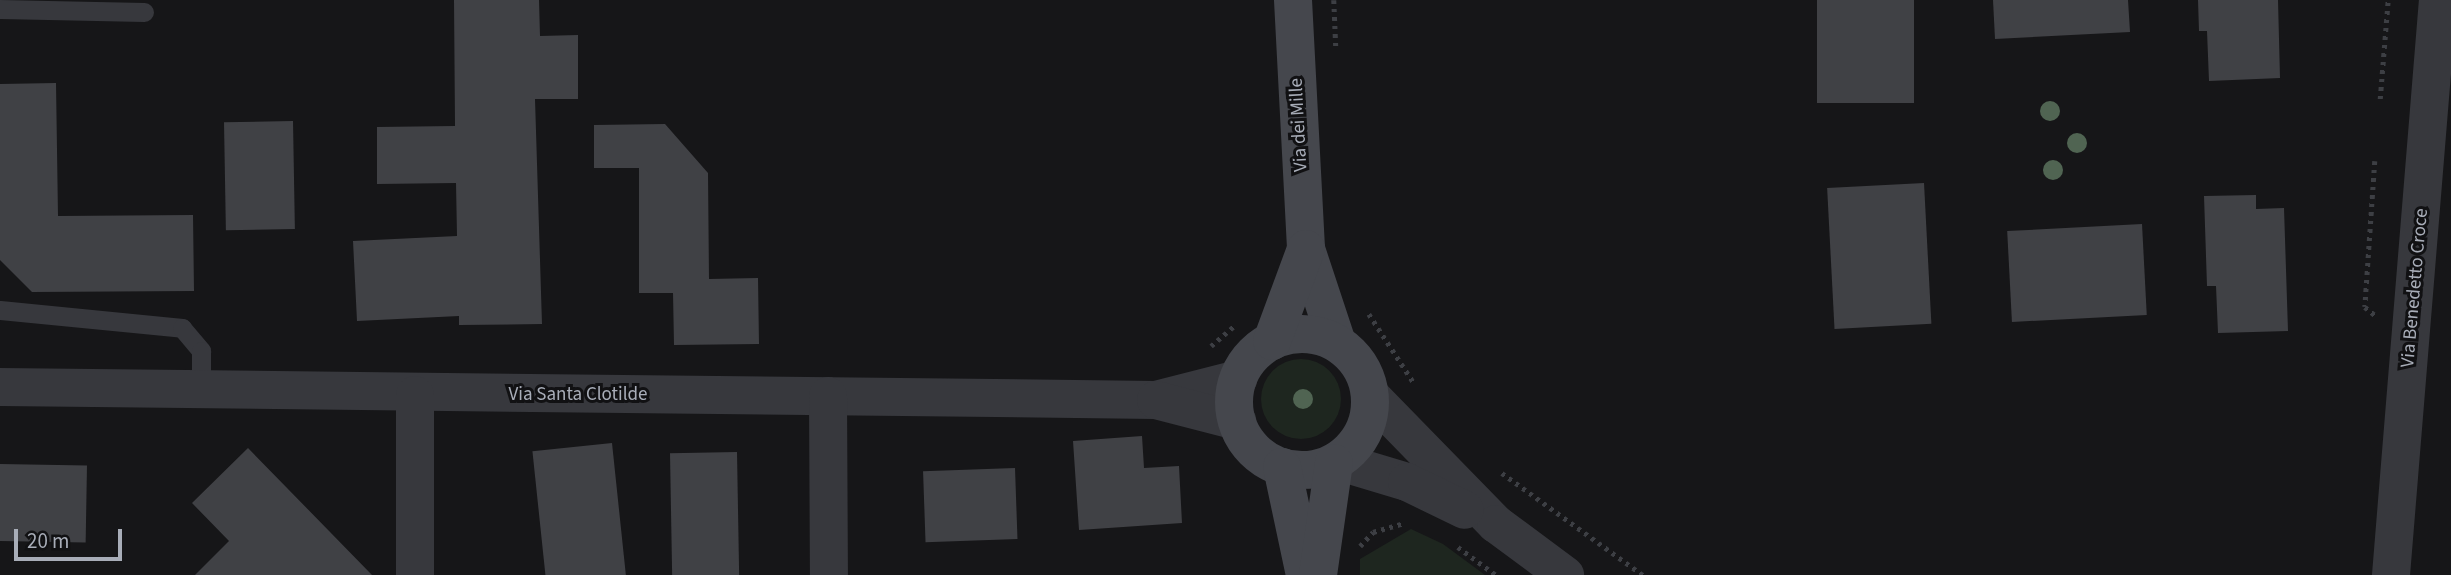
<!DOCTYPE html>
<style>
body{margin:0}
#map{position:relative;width:2451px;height:575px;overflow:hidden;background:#161618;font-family:"Source Sans 3",sans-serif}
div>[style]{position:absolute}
.green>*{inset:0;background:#1e261f}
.round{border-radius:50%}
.building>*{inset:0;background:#404145;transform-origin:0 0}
.path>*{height:4.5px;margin-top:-2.25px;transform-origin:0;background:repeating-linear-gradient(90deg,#3d3f44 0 3.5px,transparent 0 8.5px)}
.service>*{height:19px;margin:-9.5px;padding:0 9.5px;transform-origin:9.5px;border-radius:9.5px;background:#37383d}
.minor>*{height:38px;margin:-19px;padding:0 19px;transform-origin:19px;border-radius:19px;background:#37383d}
.tertiary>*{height:38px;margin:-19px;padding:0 19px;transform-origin:19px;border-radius:19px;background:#37383d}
.secondary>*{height:38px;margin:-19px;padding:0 19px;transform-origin:19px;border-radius:19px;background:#45474d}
.secondary>.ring{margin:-19px;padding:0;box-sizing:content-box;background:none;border:38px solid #45474d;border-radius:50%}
.trees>*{width:20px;height:20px;margin:-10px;border-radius:50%;background:#506452}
span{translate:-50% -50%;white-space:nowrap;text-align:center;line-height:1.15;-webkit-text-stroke:6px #111113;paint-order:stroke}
.street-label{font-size:19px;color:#a8adb8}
.scale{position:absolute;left:14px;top:529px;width:108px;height:32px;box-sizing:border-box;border:4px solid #a8adb8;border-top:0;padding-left:9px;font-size:21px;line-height:24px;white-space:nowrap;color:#a8adb8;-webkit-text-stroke:5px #111113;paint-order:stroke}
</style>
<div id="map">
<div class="green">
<div class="round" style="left:1261px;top:359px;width:80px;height:80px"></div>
<div style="clip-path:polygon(1411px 529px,1443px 544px,1485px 575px,1360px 575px,1360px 559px)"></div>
</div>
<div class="building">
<div style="clip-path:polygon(454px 0,539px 0,540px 36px,578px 35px,578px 99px,535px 99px,542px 324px,459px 325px,459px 316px,357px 321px,353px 241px,457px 236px,456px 183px,377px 184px,377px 127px,455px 126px)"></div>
<div style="left:1817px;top:0;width:97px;height:103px"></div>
<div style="clip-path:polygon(1993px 0,2128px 0,2130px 32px,1995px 39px)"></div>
<div style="clip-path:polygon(2198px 0,2278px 0,2280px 78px,2209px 81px,2207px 31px,2199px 31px)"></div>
<div style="clip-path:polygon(56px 83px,58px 216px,193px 215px,194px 291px,32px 292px,0 260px,0 84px)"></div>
<div style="left:293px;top:121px;width:108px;height:69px;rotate:89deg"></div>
<div style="clip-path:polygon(665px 124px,708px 173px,709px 279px,758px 278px,759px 344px,674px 345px,673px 293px,639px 293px,639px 168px,594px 168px,594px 125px)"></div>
<div style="left:1924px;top:183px;width:141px;height:97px;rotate:87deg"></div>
<div style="clip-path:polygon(2256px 195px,2256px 209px,2284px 208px,2288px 331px,2218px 333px,2216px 286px,2207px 286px,2204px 196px)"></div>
<div style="left:2142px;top:224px;width:91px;height:135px;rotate:87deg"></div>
<div style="clip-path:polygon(1142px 436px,1144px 468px,1179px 466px,1182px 523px,1079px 530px,1073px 441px)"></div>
<div style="left:612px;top:443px;width:133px;height:80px;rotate:84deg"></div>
<div style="clip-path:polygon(248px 448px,372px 575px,195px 575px,229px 541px,192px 503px)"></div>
<div style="left:737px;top:452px;width:123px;height:67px;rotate:89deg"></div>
<div style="left:0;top:464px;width:87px;height:77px;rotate:1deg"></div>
<div style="left:1015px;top:468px;width:71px;height:92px;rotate:88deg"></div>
</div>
<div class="path">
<div style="left:1334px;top:0;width:48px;rotate:87.6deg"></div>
<div style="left:2380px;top:99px;width:99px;rotate:-85.4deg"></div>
<div style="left:2375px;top:161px;width:146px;rotate:93.9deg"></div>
<div style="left:2365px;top:307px;width:14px;rotate:39deg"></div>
<div style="left:1369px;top:314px;width:82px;rotate:56.9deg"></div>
<div style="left:1211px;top:346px;width:33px;rotate:-41deg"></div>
<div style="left:1502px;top:473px;width:174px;rotate:35.9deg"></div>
<div style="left:1360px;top:546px;width:19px;rotate:-47deg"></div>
<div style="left:1373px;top:532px;width:32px;rotate:-16deg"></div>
<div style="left:1458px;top:547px;width:47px;rotate:36.4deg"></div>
</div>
<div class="service">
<div style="left:0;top:9px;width:144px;rotate:1.2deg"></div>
<div style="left:0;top:310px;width:183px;rotate:5.6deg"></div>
<div style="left:182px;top:328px;width:30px;rotate:50deg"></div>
<div style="left:201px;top:351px;width:40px;rotate:90deg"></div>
</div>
<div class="minor">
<div style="left:0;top:387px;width:1156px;rotate:0.64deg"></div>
<div style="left:1156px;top:400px;width:85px;rotate:-14.4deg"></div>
<div style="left:828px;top:396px;width:179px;rotate:89.7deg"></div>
<div style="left:1156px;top:400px;width:84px;rotate:14.5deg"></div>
<div style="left:415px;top:575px;width:180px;rotate:-90deg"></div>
<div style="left:2391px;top:575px;width:577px;rotate:-85.33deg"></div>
</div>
<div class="tertiary">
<div style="left:1371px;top:396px;width:179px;rotate:45.7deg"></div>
<div style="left:1496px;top:524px;width:86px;rotate:36.5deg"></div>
<div style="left:1337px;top:461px;width:73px;rotate:16.7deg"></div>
<div style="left:1407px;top:482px;width:64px;rotate:25.8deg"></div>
</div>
<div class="secondary">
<div style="left:1293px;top:0;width:249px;rotate:87deg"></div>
<div style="left:1306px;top:249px;width:99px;rotate:71.7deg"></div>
<div class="ring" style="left:1234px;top:334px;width:98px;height:98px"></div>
<div style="left:1272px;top:341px;width:98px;rotate:-69.7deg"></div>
<div style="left:1282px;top:467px;width:110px;rotate:78deg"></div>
<div style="left:1318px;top:575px;width:113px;rotate:-81.9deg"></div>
</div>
<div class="trees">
<div style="left:2050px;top:111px"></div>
<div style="left:2077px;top:143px"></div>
<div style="left:2053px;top:170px"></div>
<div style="left:1303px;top:399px"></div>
</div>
<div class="street-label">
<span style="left:1299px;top:125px;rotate:-93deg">Via dei Mille</span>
<span style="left:2415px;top:288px;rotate:-85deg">Via Benedetto Croce</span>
<span style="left:578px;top:395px">Via Santa Clotilde</span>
</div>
<div class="scale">20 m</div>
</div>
